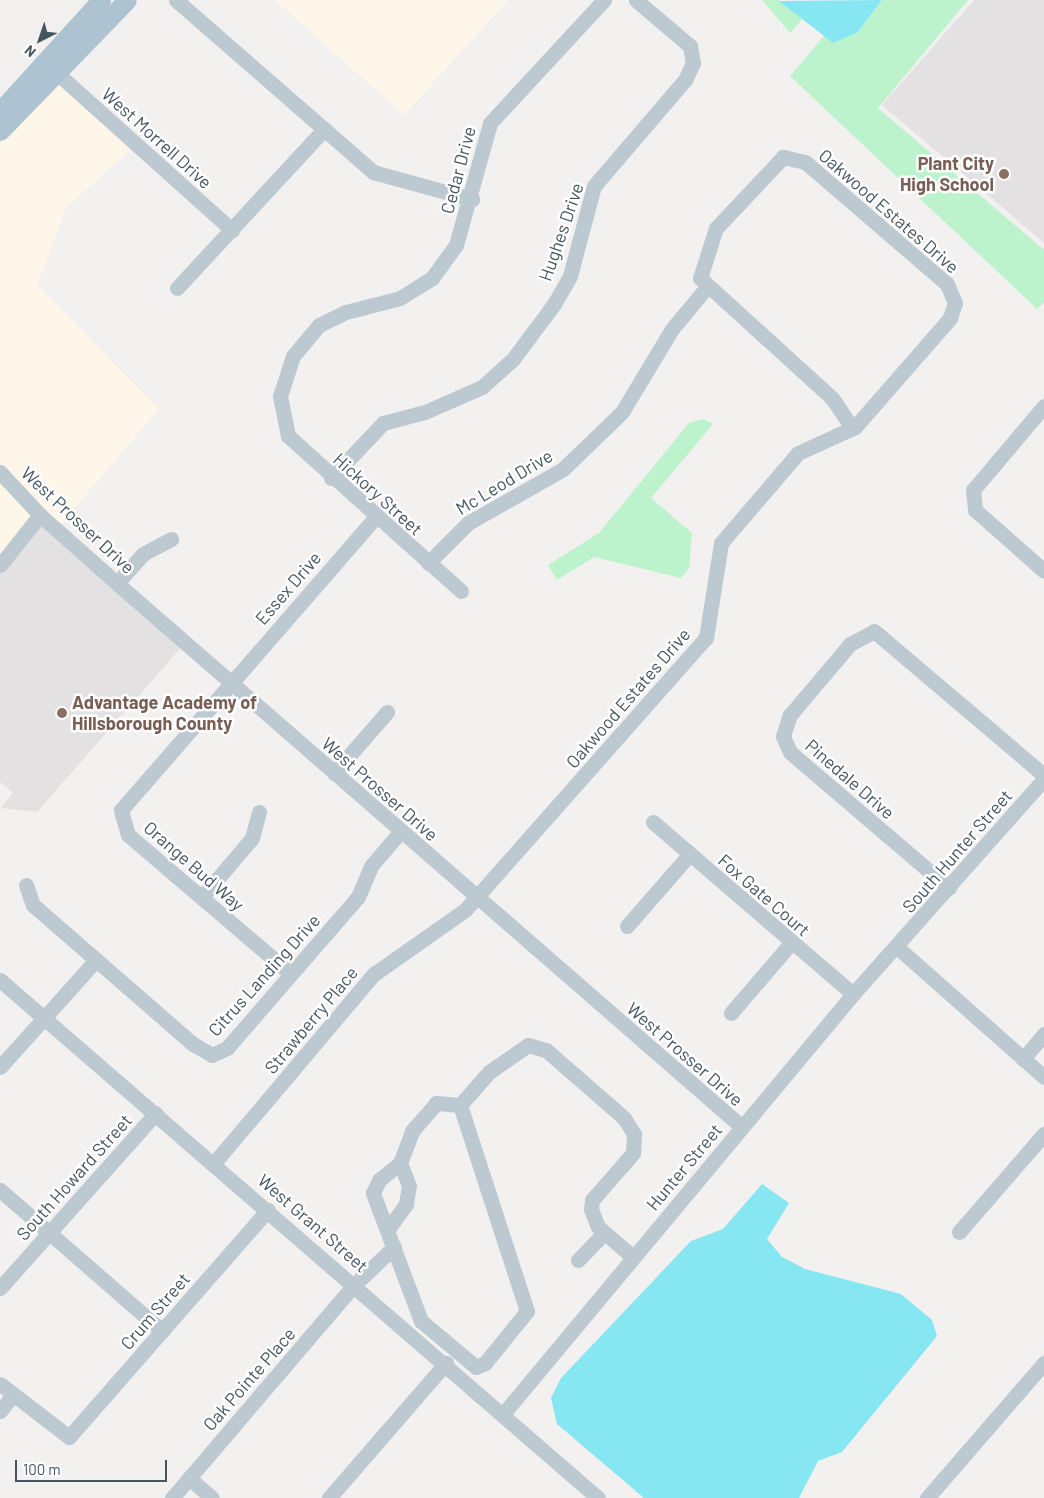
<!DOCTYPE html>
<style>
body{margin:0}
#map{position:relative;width:1044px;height:1498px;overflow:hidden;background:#f3f0f0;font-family:Barlow,sans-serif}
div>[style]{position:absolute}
.commercial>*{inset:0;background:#fef6e9}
.education>*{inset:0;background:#e4e1e2}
.green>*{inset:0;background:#bcf3cc}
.water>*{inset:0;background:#86e7f3}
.minor>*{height:15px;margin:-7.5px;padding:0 7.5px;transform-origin:7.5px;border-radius:7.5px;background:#bdc9d1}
.major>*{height:19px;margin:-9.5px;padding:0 9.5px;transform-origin:9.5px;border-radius:9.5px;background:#aec3d1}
.dots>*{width:14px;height:14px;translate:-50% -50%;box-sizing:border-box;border:2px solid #fff;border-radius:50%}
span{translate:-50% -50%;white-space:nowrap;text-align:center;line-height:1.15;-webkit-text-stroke:5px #fff;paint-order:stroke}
.street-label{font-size:18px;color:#465660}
.education-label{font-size:18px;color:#785e54;font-weight:700}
.right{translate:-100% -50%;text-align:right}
.left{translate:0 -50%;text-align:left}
.north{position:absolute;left:15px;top:15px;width:50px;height:50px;-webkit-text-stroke:4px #fff;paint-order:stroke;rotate:221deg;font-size:14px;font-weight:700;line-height:20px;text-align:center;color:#465660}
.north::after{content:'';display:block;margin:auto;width:18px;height:22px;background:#465660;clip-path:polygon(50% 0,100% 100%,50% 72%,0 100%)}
.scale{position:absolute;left:15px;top:1460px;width:152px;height:22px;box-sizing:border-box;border:2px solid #465660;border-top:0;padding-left:6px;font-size:15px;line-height:18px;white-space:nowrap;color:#465660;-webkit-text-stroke:4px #fff;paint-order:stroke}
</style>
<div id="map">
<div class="commercial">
<div style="clip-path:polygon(275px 0,508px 0,404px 115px)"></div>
<div style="clip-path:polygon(57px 82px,132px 148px,66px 208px,37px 286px,159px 409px,60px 525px,0 463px,0 139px)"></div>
<div style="clip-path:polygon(0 480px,33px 516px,0 556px)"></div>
</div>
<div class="education">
<div style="clip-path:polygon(974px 0,1044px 0,1044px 243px,882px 105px)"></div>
<div style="clip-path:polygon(40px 515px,185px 643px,37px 812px,0 808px,13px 793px,0 782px,0 565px)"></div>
</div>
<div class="green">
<div style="clip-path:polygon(762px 0,779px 0,803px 18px,790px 33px)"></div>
<div style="clip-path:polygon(882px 0,968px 0,878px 108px,1044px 250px,1044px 302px,1037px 309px,790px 76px,824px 36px,833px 42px,858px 32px)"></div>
<div style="clip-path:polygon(704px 419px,713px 424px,651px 498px,692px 533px,689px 569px,681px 578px,594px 557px,557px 580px,548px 565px,599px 533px,689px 423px)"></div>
</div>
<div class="water">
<div style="clip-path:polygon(882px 0,858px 32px,833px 43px,779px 1px)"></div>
<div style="clip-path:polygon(762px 1184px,789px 1203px,767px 1239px,782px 1257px,805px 1269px,901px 1294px,932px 1320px,937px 1336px,842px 1452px,818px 1461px,799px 1498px,644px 1498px,557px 1424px,551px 1398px,561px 1378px,691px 1241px,723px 1229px)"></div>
</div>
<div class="minor">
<div style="left:176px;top:0;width:262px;rotate:41.1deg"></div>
<div style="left:373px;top:172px;width:103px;rotate:15.3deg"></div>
<div style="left:58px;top:74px;width:234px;rotate:41.9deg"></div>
<div style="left:177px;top:288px;width:217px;rotate:-47.2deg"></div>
<div style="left:1044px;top:406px;width:110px;rotate:130.2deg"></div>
<div style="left:973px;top:490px;width:20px;rotate:84deg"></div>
<div style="left:975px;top:510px;width:92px;rotate:41.5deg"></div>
<div style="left:0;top:472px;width:59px;rotate:47.1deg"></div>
<div style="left:40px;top:515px;width:96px;rotate:41.6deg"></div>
<div style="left:112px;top:579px;width:835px;rotate:41.02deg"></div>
<div style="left:331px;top:478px;width:76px;rotate:-46.6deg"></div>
<div style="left:383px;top:423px;width:43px;rotate:-14.7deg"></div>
<div style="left:425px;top:412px;width:62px;rotate:-23.7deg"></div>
<div style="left:482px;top:387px;width:42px;rotate:-42.1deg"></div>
<div style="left:513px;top:359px;width:69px;rotate:-53.3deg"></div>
<div style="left:554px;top:304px;width:32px;rotate:-60deg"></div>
<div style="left:570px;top:276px;width:93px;rotate:-75.1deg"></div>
<div style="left:594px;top:186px;width:140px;rotate:-49.4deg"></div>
<div style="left:685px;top:80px;width:19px;rotate:-65deg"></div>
<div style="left:693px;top:63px;width:17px;rotate:-100deg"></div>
<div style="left:690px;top:46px;width:71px;rotate:-139.6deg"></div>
<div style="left:428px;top:563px;width:57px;rotate:-45deg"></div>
<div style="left:468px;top:523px;width:109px;rotate:-29.6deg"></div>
<div style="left:563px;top:469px;width:82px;rotate:-44deg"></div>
<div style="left:622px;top:412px;width:97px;rotate:-58.9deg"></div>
<div style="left:672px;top:329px;width:53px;rotate:-50.3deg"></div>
<div style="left:0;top:565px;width:64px;rotate:-51.3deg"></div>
<div style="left:117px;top:583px;width:39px;rotate:-48deg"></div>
<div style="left:143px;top:554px;width:32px;rotate:-28deg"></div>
<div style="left:461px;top:591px;width:232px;rotate:-138.1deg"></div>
<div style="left:288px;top:436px;width:41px;rotate:-101.3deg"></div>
<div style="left:280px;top:396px;width:42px;rotate:-72deg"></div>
<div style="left:293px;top:356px;width:40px;rotate:-50deg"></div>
<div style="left:319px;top:325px;width:30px;rotate:-26deg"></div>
<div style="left:346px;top:312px;width:56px;rotate:-14.5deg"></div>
<div style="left:400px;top:298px;width:38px;rotate:-32deg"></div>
<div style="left:432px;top:278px;width:41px;rotate:-54deg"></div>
<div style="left:456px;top:245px;width:127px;rotate:-74.4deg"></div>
<div style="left:490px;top:123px;width:168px;rotate:-47.2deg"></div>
<div style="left:334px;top:773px;width:81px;rotate:-49deg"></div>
<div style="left:653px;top:822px;width:264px;rotate:40.7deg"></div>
<div style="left:26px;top:885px;width:21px;rotate:71deg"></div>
<div style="left:33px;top:905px;width:212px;rotate:41deg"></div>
<div style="left:193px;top:1044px;width:22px;rotate:30deg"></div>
<div style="left:212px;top:1055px;width:17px;rotate:-25deg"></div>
<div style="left:227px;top:1048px;width:200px;rotate:-49.1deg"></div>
<div style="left:358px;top:897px;width:34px;rotate:-67deg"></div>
<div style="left:371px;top:866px;width:45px;rotate:-49.5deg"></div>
<div style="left:949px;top:888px;width:209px;rotate:-139.5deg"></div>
<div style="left:790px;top:752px;width:17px;rotate:-114deg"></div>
<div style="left:783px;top:736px;width:22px;rotate:-72deg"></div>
<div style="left:790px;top:715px;width:93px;rotate:-49.8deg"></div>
<div style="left:850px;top:644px;width:27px;rotate:-28deg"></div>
<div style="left:874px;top:631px;width:223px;rotate:40.3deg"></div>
<div style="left:202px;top:897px;width:77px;rotate:-49.7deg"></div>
<div style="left:252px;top:838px;width:27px;rotate:-75deg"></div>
<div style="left:627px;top:926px;width:94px;rotate:-48.9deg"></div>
<div style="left:897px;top:947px;width:196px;rotate:41.5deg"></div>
<div style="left:291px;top:974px;width:214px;rotate:-139.5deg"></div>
<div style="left:128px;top:835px;width:26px;rotate:-106deg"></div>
<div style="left:121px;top:810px;width:387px;rotate:-49deg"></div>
<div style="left:0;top:980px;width:791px;rotate:40.9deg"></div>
<div style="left:731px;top:1013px;width:92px;rotate:-49.4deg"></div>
<div style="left:1023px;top:1059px;width:33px;rotate:-50deg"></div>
<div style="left:0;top:1067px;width:144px;rotate:-48.1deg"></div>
<div style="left:460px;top:1105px;width:217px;rotate:72deg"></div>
<div style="left:527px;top:1311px;width:67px;rotate:128.9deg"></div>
<div style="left:485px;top:1363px;width:10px;rotate:156deg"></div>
<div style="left:476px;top:1367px;width:72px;rotate:-140.1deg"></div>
<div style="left:421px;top:1321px;width:137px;rotate:-110.6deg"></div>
<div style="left:373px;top:1193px;width:14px;rotate:-65deg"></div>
<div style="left:379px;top:1180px;width:27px;rotate:-39deg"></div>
<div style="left:400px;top:1163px;width:34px;rotate:-69deg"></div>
<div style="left:412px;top:1131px;width:37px;rotate:-49deg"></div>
<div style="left:436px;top:1103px;width:24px;rotate:5deg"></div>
<div style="left:460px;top:1105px;width:44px;rotate:-48.7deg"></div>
<div style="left:489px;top:1072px;width:47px;rotate:-34.7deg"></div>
<div style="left:528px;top:1045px;width:19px;rotate:16deg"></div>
<div style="left:546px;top:1050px;width:103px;rotate:41.1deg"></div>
<div style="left:624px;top:1118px;width:19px;rotate:58deg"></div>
<div style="left:634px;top:1134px;width:19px;rotate:93deg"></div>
<div style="left:633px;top:1153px;width:62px;rotate:131.1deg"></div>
<div style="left:592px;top:1200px;width:9px;rotate:96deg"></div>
<div style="left:591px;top:1209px;width:19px;rotate:69deg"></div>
<div style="left:598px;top:1227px;width:46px;rotate:40.6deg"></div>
<div style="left:214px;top:1163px;width:248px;rotate:-49.8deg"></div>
<div style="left:374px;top:974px;width:111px;rotate:-35.1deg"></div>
<div style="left:465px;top:910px;width:363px;rotate:-48.5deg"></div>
<div style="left:706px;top:638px;width:96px;rotate:-81deg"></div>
<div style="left:721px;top:543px;width:118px;rotate:-49.5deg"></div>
<div style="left:798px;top:453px;width:63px;rotate:-24.5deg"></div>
<div style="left:855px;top:427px;width:145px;rotate:-48.9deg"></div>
<div style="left:950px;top:318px;width:16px;rotate:-72deg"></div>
<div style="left:955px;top:303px;width:21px;rotate:-113deg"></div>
<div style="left:947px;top:284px;width:187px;rotate:-139.3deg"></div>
<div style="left:805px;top:162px;width:23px;rotate:-167deg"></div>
<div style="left:783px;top:157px;width:98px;rotate:133.3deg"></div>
<div style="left:716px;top:228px;width:52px;rotate:107.7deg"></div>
<div style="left:700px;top:278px;width:178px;rotate:42.3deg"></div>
<div style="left:832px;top:398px;width:36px;rotate:56deg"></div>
<div style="left:0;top:1190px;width:215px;rotate:41deg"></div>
<div style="left:388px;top:1229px;width:31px;rotate:-54deg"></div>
<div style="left:406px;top:1204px;width:18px;rotate:-81deg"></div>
<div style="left:409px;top:1186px;width:25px;rotate:-111deg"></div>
<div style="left:959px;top:1232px;width:130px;rotate:-49.1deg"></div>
<div style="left:578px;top:1260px;width:37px;rotate:-46deg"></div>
<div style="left:0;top:1288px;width:234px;rotate:-48.3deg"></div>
<div style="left:0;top:1384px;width:87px;rotate:37.5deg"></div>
<div style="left:69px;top:1437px;width:302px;rotate:-48.8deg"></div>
<div style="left:0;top:1411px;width:21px;rotate:-51deg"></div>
<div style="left:503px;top:1414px;width:547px;rotate:-50.19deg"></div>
<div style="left:853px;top:994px;width:288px;rotate:-48.4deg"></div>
<div style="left:189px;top:1478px;width:30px;rotate:41deg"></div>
<div style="left:172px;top:1498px;width:282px;rotate:-49.5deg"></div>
<div style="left:355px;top:1284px;width:54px;rotate:-43.5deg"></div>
<div style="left:329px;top:1498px;width:179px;rotate:-49.1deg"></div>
<div style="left:927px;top:1498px;width:179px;rotate:-49.1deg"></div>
</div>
<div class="major">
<div style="left:0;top:111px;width:150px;rotate:-47.7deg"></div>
<div style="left:0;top:131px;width:182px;rotate:-45.9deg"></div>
</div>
<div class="dots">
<div style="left:1004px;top:174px;background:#8d6e63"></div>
<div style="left:62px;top:713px;background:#8d6e63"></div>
</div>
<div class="street-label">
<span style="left:157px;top:138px;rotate:42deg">West Morrell Drive</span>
<span style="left:458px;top:170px;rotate:-75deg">Cedar Drive</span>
<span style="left:889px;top:211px;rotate:41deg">Oakwood Estates Drive</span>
<span style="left:561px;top:232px;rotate:-71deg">Hughes Drive</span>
<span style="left:504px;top:482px;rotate:-31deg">Mc Leod Drive</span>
<span style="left:378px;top:494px;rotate:42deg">Hickory Street</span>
<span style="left:78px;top:520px;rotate:43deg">West Prosser Drive</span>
<span style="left:288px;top:588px;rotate:-49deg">Essex Drive</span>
<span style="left:628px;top:698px;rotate:-49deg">Oakwood Estates Drive</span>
<span style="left:850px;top:779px;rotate:41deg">Pinedale Drive</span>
<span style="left:380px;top:789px;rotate:41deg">West Prosser Drive</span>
<span style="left:957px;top:851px;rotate:-49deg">South Hunter Street</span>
<span style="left:194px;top:866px;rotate:41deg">Orange Bud Way</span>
<span style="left:764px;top:895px;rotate:41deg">Fox Gate Court</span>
<span style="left:264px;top:975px;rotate:-48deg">Citrus Landing Drive</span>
<span style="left:311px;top:1020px;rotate:-50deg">Strawberry Place</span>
<span style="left:685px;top:1054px;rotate:41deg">West Prosser Drive</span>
<span style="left:684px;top:1167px;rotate:-50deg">Hunter Street</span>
<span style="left:74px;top:1177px;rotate:-48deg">South Howard Street</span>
<span style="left:313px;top:1223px;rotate:41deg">West Grant Street</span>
<span style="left:155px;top:1311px;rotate:-49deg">Crum Street</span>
<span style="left:249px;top:1379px;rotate:-49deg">Oak Pointe Place</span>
</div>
<div class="education-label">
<span class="right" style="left:994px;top:174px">Plant City<br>High School</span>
<span class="left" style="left:72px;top:713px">Advantage Academy of<br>Hillsborough County</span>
</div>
<div class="north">N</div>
<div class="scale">100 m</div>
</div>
